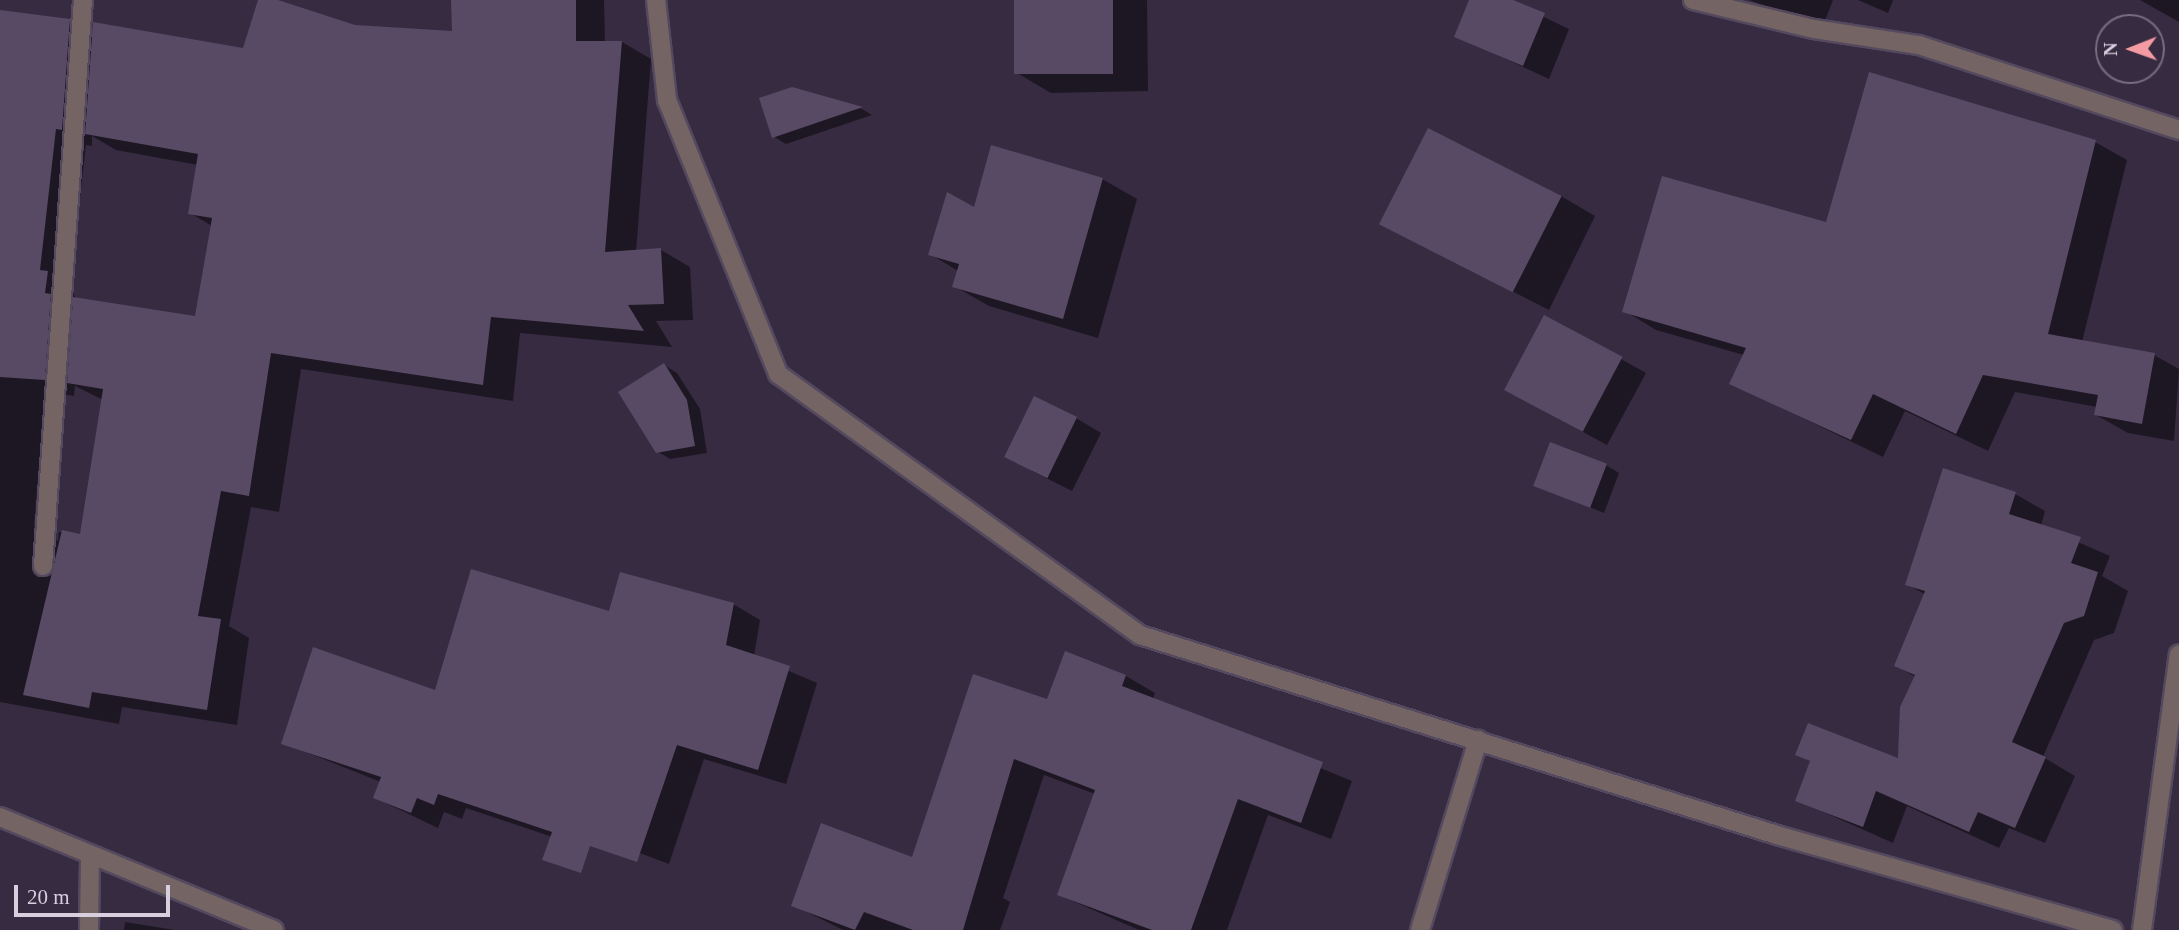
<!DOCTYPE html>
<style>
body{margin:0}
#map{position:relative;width:2179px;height:930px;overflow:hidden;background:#372b42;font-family:"Times New Roman",serif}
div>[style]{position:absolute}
.shadow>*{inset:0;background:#0007}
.building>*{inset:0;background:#584a64;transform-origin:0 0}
.roads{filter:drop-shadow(2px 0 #54495e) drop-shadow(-2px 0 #54495e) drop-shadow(0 2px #54495e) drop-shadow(0 -2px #54495e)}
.minor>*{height:18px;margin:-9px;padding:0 9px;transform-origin:9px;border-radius:9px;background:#746463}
span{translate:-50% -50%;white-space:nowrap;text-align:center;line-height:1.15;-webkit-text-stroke:5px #372b42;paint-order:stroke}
.north{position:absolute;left:2095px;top:14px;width:70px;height:70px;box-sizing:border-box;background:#372b42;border:2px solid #776d80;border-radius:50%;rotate:269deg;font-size:19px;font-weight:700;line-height:28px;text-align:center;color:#d7cfde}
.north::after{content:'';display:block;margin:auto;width:24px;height:32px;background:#f49aa3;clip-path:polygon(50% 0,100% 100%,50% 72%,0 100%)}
.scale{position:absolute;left:14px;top:885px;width:156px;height:32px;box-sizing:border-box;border:4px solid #d7cfde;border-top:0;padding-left:9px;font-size:21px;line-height:24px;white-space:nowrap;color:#d7cfde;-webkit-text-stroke:5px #372b42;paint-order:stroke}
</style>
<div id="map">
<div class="shadow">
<div style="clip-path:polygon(evenodd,260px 0,355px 26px,454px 32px,453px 0,604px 0,605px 42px,622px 42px,651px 59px,636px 252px,661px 250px,690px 267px,693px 320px,656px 321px,672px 347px,520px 333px,513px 401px,301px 369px,279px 512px,251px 507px,229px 626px,249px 638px,237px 725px,122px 707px,119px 724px,0 702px,0 12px,70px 21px,94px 35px,244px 49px,260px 0,92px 136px,116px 150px,198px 165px,190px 213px,212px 226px,197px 318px,76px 299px,70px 286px,86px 145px,92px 146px,92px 136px,260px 0,75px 386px,103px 400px,81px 536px,59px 532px,58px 541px,34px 527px,45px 391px,74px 396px,75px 386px)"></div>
<div style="clip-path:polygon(1015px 0,1147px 0,1148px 91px,1051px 93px,1017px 73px)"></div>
<div style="clip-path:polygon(1471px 0,1508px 0,1569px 29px,1549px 79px,1456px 36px)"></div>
<div style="clip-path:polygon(1749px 0,1833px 0,1823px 26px)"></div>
<div style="clip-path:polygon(1858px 0,1893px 0,1888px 13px)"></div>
<div style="clip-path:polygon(2140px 0,2179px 0,2179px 22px)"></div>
<div style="clip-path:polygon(792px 89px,862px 109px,872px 115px,786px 144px,773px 136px)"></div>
<div style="clip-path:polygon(2095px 142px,2127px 160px,2082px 342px,2154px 355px,2179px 369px,2174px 441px,2128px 433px,2096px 415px,2097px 407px,2015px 392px,1988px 451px,1905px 411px,1883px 457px,1731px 383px,1744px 355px,1656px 330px,1625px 311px,1827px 224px)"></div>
<div style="clip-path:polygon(1102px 179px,1137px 199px,1098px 338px,989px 306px,954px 286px,958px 271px,930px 254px,975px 209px)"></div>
<div style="clip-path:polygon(1561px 196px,1595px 216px,1549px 310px,1382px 225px)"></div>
<div style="clip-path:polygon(1621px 359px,1646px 373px,1607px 445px,1531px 404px)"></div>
<div style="clip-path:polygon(664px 365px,677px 373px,700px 409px,707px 453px,670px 459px,657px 451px)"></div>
<div style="clip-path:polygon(1076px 418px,1101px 433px,1072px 491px,1032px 471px)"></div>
<div style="clip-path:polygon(1606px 465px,1619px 473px,1604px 513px,1536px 485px)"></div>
<div style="clip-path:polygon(2015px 494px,2045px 511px,2041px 526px,2110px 556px,2102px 576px,2128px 591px,2114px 633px,2094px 640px,2043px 757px,2075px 776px,2045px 843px,2009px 828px,1999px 848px,1907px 806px,1893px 843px,1797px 800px,1811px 762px,1797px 754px,1900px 760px,1916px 677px,1896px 666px,1926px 595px,1907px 584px)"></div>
<div style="clip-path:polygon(733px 604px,760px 620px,754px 656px,817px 683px,786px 784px,704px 759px,669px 864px,594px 836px,588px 849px,466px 808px,462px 819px,444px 812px,438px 828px,375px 798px,381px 782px,283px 743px,437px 692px,611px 613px)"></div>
<div style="clip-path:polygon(1126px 676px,1155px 693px,1153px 699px,1352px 781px,1331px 839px,1268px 815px,1227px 930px,1139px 930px,1059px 895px,1095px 794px,1044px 775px,1003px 898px,1010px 902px,1000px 930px,843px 930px,793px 905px,913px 860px,1048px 702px)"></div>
<div style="clip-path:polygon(125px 922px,175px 930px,124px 930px)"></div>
</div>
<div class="building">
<div style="clip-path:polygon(258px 0,278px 0,355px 25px,452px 31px,451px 0,576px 0,576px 41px,622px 41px,605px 252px,661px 248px,664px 304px,628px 305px,644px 331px,491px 317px,483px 385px,271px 353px,249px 496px,221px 491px,198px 616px,221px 619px,207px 710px,92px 692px,89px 708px,23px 695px,62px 530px,80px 534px,103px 389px,67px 383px,73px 297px,195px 316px,212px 218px,188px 214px,198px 154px,85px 134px,93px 22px,243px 48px)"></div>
<div style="left:1014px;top:0;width:99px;height:74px"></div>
<div style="clip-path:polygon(1469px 0,1513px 0,1545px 13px,1523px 66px,1454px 37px)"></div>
<div style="clip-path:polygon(0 10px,70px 19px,62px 130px,56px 129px,40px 270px,48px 271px,45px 293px,51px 294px,45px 380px,0 377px)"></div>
<div style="clip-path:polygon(1869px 72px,2096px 140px,2048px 334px,2155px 353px,2142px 424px,2094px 415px,2098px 395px,1983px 375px,1956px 434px,1873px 394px,1851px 440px,1729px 384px,1746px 348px,1622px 312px,1662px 176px,1826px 222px)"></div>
<div style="clip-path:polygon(792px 87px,863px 107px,772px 138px,759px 98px)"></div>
<div style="left:1428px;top:128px;width:150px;height:108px;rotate:27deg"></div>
<div style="clip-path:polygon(991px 145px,1103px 178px,1063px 319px,952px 287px,959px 264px,928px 255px,947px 192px,974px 207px)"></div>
<div style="left:1544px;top:315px;width:89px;height:85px;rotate:28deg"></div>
<div style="clip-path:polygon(664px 363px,687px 400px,695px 446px,656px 453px,618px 392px)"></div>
<div style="left:1034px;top:396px;width:48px;height:68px;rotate:26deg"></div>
<div style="left:1550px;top:442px;width:61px;height:47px;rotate:21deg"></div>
<div style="clip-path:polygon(1943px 468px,2016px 492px,2009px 514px,2081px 537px,2071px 563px,2098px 572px,2084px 616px,2064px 623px,2012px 742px,2046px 757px,2015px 828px,1978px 812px,1969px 832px,1876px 791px,1863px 827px,1795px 801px,1810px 761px,1795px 755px,1808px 723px,1898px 758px,1900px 707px,1915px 675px,1894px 666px,1925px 591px,1905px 585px)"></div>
<div style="clip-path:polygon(471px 569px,609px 611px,620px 572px,734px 603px,726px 645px,790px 666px,758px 770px,677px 745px,637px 862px,590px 846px,581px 873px,542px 860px,552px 832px,438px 794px,434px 805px,417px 798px,411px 813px,373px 798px,381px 777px,281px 744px,313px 647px,435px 690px)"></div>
<div style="clip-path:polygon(1065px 651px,1126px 675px,1122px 686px,1323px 762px,1301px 823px,1238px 799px,1191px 930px,1152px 930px,1057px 895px,1095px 790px,1014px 759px,963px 930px,913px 930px,864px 912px,855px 930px,791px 906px,821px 823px,912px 857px,973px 674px,1047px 699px)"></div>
</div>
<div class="roads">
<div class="minor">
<div style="left:656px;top:0;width:101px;rotate:83.7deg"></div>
<div style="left:667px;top:100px;width:296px;rotate:67.9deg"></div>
<div style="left:778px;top:374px;width:446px;rotate:35.8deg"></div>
<div style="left:1140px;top:635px;width:668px;rotate:17.43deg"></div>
<div style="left:1777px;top:835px;width:349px;rotate:15.8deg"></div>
<div style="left:1693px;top:0;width:124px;rotate:13.5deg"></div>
<div style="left:1814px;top:29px;width:106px;rotate:8.7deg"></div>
<div style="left:1919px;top:45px;width:274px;rotate:18.1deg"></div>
<div style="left:43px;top:566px;width:567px;rotate:-85.96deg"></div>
<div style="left:0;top:817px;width:296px;rotate:22.4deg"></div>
<div style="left:89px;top:930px;width:72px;rotate:-89.2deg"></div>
<div style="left:1420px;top:930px;width:199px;rotate:-73deg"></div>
<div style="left:2142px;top:930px;width:278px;rotate:-82.4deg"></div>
</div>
</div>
<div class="north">N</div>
<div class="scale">20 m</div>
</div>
